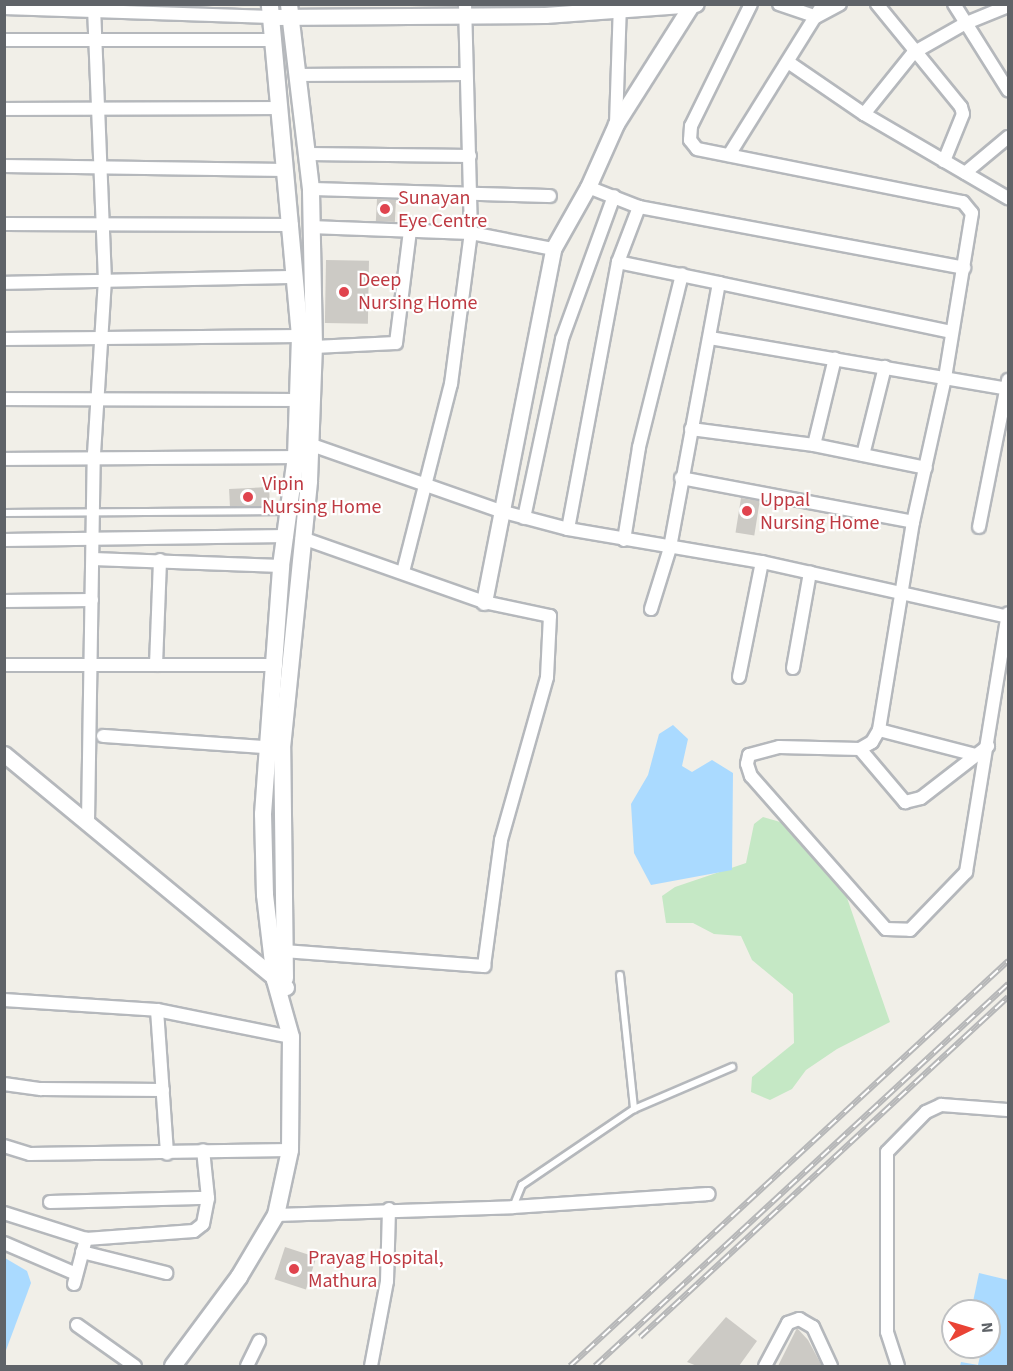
<!DOCTYPE html>
<style>
body{margin:0}
#map{position:relative;width:1013px;height:1371px;overflow:hidden;background:#f1efe8;font-family:"Source Sans 3",sans-serif}
div>[style]{position:absolute}
.green>*{inset:0;background:#c5e8c5}
.water>*{inset:0;background:#aadaff}
.building>*{inset:0;background:#cccac5;transform-origin:0 0}
.roads{filter:drop-shadow(2px 0 #b5b8bc) drop-shadow(-2px 0 #b5b8bc) drop-shadow(0 2px #b5b8bc) drop-shadow(0 -2px #b5b8bc)}
.service>*{height:6px;margin:-3px;padding:0 3px;transform-origin:3px;border-radius:3px;background:#fff}
.minor>*{height:12px;margin:-6px;padding:0 6px;transform-origin:6px;border-radius:6px;background:#fff}
.tertiary>*{height:15px;margin:-7.5px;padding:0 7.5px;transform-origin:7.5px;border-radius:7.5px;background:#fff}
.secondary>*{height:16px;margin:-8px;padding:0 8px;transform-origin:8px;border-radius:8px;background:#fff}
.rail>*{height:6px;margin-top:-3px;transform-origin:0;background:repeating-linear-gradient(90deg,#fff 0 11px,#b6b7b8 0 22px);box-sizing:border-box;border-block:2px solid #b6b7b8}
.dots>*{width:16px;height:16px;translate:-50% -50%;box-sizing:border-box;border:3px solid #fff;border-radius:50%}
span{translate:-50% -50%;white-space:nowrap;text-align:center;line-height:1.15;-webkit-text-stroke:4.5px #fff;paint-order:stroke}
.health-label{font-size:20px;color:#be3a42}
.left{translate:0 -50%;text-align:left}
.frame{position:absolute;inset:0;border:6px solid #5f6368;pointer-events:none}
.north{position:absolute;left:941px;top:1299px;width:60px;height:60px;box-sizing:border-box;background:#fff;border:2px solid #bfc1c3;border-radius:50%;rotate:85deg;font-size:16px;font-weight:700;line-height:24px;text-align:center;color:#5f6368}
.north::after{content:'';display:block;margin:auto;width:21px;height:27px;background:#ea4335;clip-path:polygon(50% 0,100% 100%,50% 72%,0 100%)}
</style>
<div id="map">
<div class="green">
<div style="clip-path:polygon(763px 817px,787px 824px,846px 895px,890px 1022px,837px 1049px,806px 1070px,792px 1089px,770px 1100px,751px 1092px,752px 1077px,794px 1043px,793px 994px,752px 960px,741px 936px,714px 934px,693px 923px,666px 923px,662px 896px,675px 887px,746px 863px,754px 824px)"></div>
</div>
<div class="water">
<div style="clip-path:polygon(673px 725px,688px 739px,682px 766px,692px 772px,712px 760px,733px 773px,732px 870px,651px 885px,634px 853px,631px 804px,648px 775px,659px 734px)"></div>
<div style="clip-path:polygon(5px 1258px,27px 1271px,31px 1283px,5px 1353px)"></div>
<div style="clip-path:polygon(979px 1273px,1008px 1280px,1008px 1366px,960px 1366px,961px 1362px,978px 1365px,982px 1347px,989px 1347px,989px 1311px,971px 1311px)"></div>
</div>
<div class="building">
<div style="left:377px;top:199px;width:19px;height:22px;rotate:3deg"></div>
<div style="left:326px;top:260px;width:43px;height:63px;rotate:1deg"></div>
<div style="left:269px;top:487px;width:19px;height:40px;rotate:87deg"></div>
<div style="left:741px;top:498px;width:19px;height:35px;rotate:9deg"></div>
<div style="left:285px;top:1247px;width:33px;height:34px;rotate:18deg"></div>
<div style="clip-path:polygon(726px 1317px,757px 1341px,739px 1366px,697px 1366px,687px 1362px)"></div>
<div style="clip-path:polygon(797px 1328px,808px 1340px,822px 1366px,778px 1366px)"></div>
</div>
<div class="roads">
<div class="service">
<div style="left:4px;top:513px;width:283px;rotate:-0.4deg"></div>
<div style="left:620px;top:975px;width:135px;rotate:84deg"></div>
<div style="left:513px;top:1207px;width:24px;rotate:-68deg"></div>
<div style="left:522px;top:1185px;width:135px;rotate:-34.2deg"></div>
<div style="left:634px;top:1109px;width:107px;rotate:-23.2deg"></div>
</div>
<div class="minor">
<div style="left:751px;top:4px;width:136px;rotate:116.2deg"></div>
<div style="left:691px;top:126px;width:14px;rotate:94deg"></div>
<div style="left:690px;top:140px;width:11px;rotate:52deg"></div>
<div style="left:697px;top:149px;width:271px;rotate:11.3deg"></div>
<div style="left:963px;top:202px;width:14px;rotate:51deg"></div>
<div style="left:972px;top:213px;width:167px;rotate:99.3deg"></div>
<div style="left:945px;top:378px;width:148px;rotate:102.5deg"></div>
<div style="left:913px;top:522px;width:211px;rotate:99.3deg"></div>
<div style="left:879px;top:730px;width:14px;rotate:120deg"></div>
<div style="left:872px;top:742px;width:14px;rotate:150deg"></div>
<div style="left:860px;top:749px;width:81px;rotate:-178.6deg"></div>
<div style="left:779px;top:747px;width:31px;rotate:165deg"></div>
<div style="left:749px;top:755px;width:9px;rotate:103deg"></div>
<div style="left:747px;top:764px;width:13px;rotate:72deg"></div>
<div style="left:751px;top:776px;width:204px;rotate:48.6deg"></div>
<div style="left:886px;top:929px;width:24px;rotate:2deg"></div>
<div style="left:910px;top:930px;width:81px;rotate:-46deg"></div>
<div style="left:966px;top:872px;width:262px;rotate:-80.8deg"></div>
<div style="left:779px;top:4px;width:39px;rotate:19deg"></div>
<div style="left:816px;top:17px;width:27px;rotate:-28deg"></div>
<div style="left:877px;top:4px;width:133px;rotate:50.8deg"></div>
<div style="left:961px;top:107px;width:7px;rotate:74deg"></div>
<div style="left:963px;top:114px;width:51px;rotate:112deg"></div>
<div style="left:954px;top:4px;width:102px;rotate:57.9deg"></div>
<div style="left:4px;top:8px;width:268px;rotate:1.9deg"></div>
<div style="left:4px;top:40px;width:269px"></div>
<div style="left:788px;top:62px;width:92px;rotate:34.4deg"></div>
<div style="left:864px;top:114px;width:167px;rotate:30.3deg"></div>
<div style="left:297px;top:75px;width:168px;rotate:-0.3deg"></div>
<div style="left:4px;top:109px;width:276px;rotate:-0.2deg"></div>
<div style="left:864px;top:114px;width:78px;rotate:-51.2deg"></div>
<div style="left:913px;top:53px;width:59px;rotate:-29.6deg"></div>
<div style="left:964px;top:24px;width:48px;rotate:-22.2deg"></div>
<div style="left:616px;top:124px;width:120px;rotate:-88.1deg"></div>
<div style="left:308px;top:154px;width:162px;rotate:0.7deg"></div>
<div style="left:729px;top:155px;width:178px;rotate:-58.1deg"></div>
<div style="left:4px;top:166px;width:282px;rotate:0.8deg"></div>
<div style="left:965px;top:173px;width:56px;rotate:-39.9deg"></div>
<div style="left:588px;top:187px;width:55px;rotate:21.4deg"></div>
<div style="left:311px;top:189px;width:239px;rotate:1.7deg"></div>
<div style="left:4px;top:224px;width:288px;rotate:0.2deg"></div>
<div style="left:310px;top:227px;width:161px;rotate:2.1deg"></div>
<div style="left:471px;top:233px;width:84px;rotate:11deg"></div>
<div style="left:618px;top:262px;width:103px;rotate:11.7deg"></div>
<div style="left:719px;top:283px;width:269px;rotate:100.5deg"></div>
<div style="left:670px;top:548px;width:64px;rotate:107.3deg"></div>
<div style="left:4px;top:283px;width:292px;rotate:-1.2deg"></div>
<div style="left:719px;top:283px;width:237px;rotate:11.9deg"></div>
<div style="left:710px;top:338px;width:302px;rotate:9.7deg"></div>
<div style="left:4px;top:339px;width:296px;rotate:-0.6deg"></div>
<div style="left:314px;top:347px;width:82px;rotate:-2.8deg"></div>
<div style="left:396px;top:343px;width:114px;rotate:-82.9deg"></div>
<div style="left:4px;top:399px;width:294px;rotate:0.2deg"></div>
<div style="left:691px;top:429px;width:124px;rotate:7.4deg"></div>
<div style="left:814px;top:445px;width:114px;rotate:11.6deg"></div>
<div style="left:309px;top:444px;width:202px;rotate:19.3deg"></div>
<div style="left:500px;top:511px;width:70px;rotate:14.8deg"></div>
<div style="left:568px;top:529px;width:197px;rotate:9.7deg"></div>
<div style="left:762px;top:562px;width:252px;rotate:12.6deg"></div>
<div style="left:814px;top:445px;width:89px;rotate:-76.4deg"></div>
<div style="left:863px;top:455px;width:91px;rotate:-76deg"></div>
<div style="left:4px;top:459px;width:292px;rotate:-0.4deg"></div>
<div style="left:681px;top:478px;width:236px;rotate:10.7deg"></div>
<div style="left:524px;top:518px;width:183px;rotate:-78deg"></div>
<div style="left:562px;top:339px;width:152px;rotate:-70deg"></div>
<div style="left:979px;top:527px;width:150px;rotate:-78.8deg"></div>
<div style="left:568px;top:529px;width:272px;rotate:-79.4deg"></div>
<div style="left:618px;top:262px;width:59px;rotate:-69.1deg"></div>
<div style="left:639px;top:207px;width:331px;rotate:10.6deg"></div>
<div style="left:4px;top:540px;width:283px;rotate:-0.8deg"></div>
<div style="left:624px;top:540px;width:94px;rotate:-80.8deg"></div>
<div style="left:639px;top:447px;width:178px;rotate:-76deg"></div>
<div style="left:93px;top:559px;width:188px;rotate:2.1deg"></div>
<div style="left:403px;top:572px;width:194px;rotate:-75.7deg"></div>
<div style="left:451px;top:384px;width:152px;rotate:-82.5deg"></div>
<div style="left:471px;top:233px;width:229px;rotate:-91.5deg"></div>
<div style="left:4px;top:601px;width:88px;rotate:-0.7deg"></div>
<div style="left:4px;top:665px;width:272px"></div>
<div style="left:156px;top:665px;width:105px;rotate:-87.8deg"></div>
<div style="left:793px;top:668px;width:97px;rotate:-79.9deg"></div>
<div style="left:739px;top:677px;width:117px;rotate:-78.7deg"></div>
<div style="left:879px;top:730px;width:100px;rotate:14.5deg"></div>
<div style="left:103px;top:736px;width:162px;rotate:3.9deg"></div>
<div style="left:860px;top:749px;width:70px;rotate:49.7deg"></div>
<div style="left:905px;top:802px;width:16px;rotate:-14deg"></div>
<div style="left:921px;top:798px;width:85px;rotate:-37.8deg"></div>
<div style="left:88px;top:822px;width:368px;rotate:-89.1deg"></div>
<div style="left:94px;top:454px;width:173px;rotate:-86.4deg"></div>
<div style="left:105px;top:281px;width:277px;rotate:-92.3deg"></div>
<div style="left:283px;top:951px;width:202px;rotate:4.3deg"></div>
<div style="left:484px;top:966px;width:127px;rotate:-82.3deg"></div>
<div style="left:501px;top:840px;width:169px;rotate:-74.2deg"></div>
<div style="left:547px;top:677px;width:61px;rotate:-87.2deg"></div>
<div style="left:550px;top:616px;width:67px;rotate:-168deg"></div>
<div style="left:484px;top:602px;width:193px;rotate:-160.6deg"></div>
<div style="left:4px;top:1000px;width:153px;rotate:3.7deg"></div>
<div style="left:157px;top:1010px;width:137px;rotate:11.4deg"></div>
<div style="left:157px;top:1010px;width:144px;rotate:86deg"></div>
<div style="left:4px;top:1084px;width:37px;rotate:8deg"></div>
<div style="left:41px;top:1089px;width:122px;rotate:0.5deg"></div>
<div style="left:4px;top:1146px;width:27px;rotate:17deg"></div>
<div style="left:30px;top:1154px;width:260px;rotate:-0.9deg"></div>
<div style="left:50px;top:1202px;width:158px;rotate:-1.5deg"></div>
<div style="left:4px;top:1213px;width:86px;rotate:17.6deg"></div>
<div style="left:276px;top:1215px;width:237px;rotate:-1.9deg"></div>
<div style="left:513px;top:1207px;width:196px;rotate:-3.8deg"></div>
<div style="left:4px;top:1243px;width:78px;rotate:23.3deg"></div>
<div style="left:82px;top:1252px;width:87px;rotate:14deg"></div>
<div style="left:74px;top:1284px;width:47px;rotate:-75.1deg"></div>
<div style="left:86px;top:1239px;width:108px;rotate:-4.2deg"></div>
<div style="left:194px;top:1231px;width:11px;rotate:-38deg"></div>
<div style="left:203px;top:1224px;width:26px;rotate:-79deg"></div>
<div style="left:208px;top:1198px;width:48px;rotate:-95.9deg"></div>
<div style="left:77px;top:1325px;width:71px;rotate:35.3deg"></div>
<div style="left:247px;top:1366px;width:28px;rotate:-64deg"></div>
<div style="left:371px;top:1366px;width:86px;rotate:-79.3deg"></div>
<div style="left:387px;top:1281px;width:72px;rotate:-88.4deg"></div>
<div style="left:765px;top:1366px;width:49px;rotate:-61.9deg"></div>
<div style="left:788px;top:1323px;width:12px;rotate:-20deg"></div>
<div style="left:799px;top:1319px;width:16px;rotate:30deg"></div>
<div style="left:813px;top:1327px;width:43px;rotate:65.2deg"></div>
<div style="left:898px;top:1366px;width:36px;rotate:-108deg"></div>
<div style="left:887px;top:1332px;width:180px;rotate:-90deg"></div>
<div style="left:887px;top:1152px;width:56px;rotate:-45.7deg"></div>
<div style="left:926px;top:1112px;width:17px;rotate:-25deg"></div>
<div style="left:941px;top:1105px;width:67px;rotate:4.3deg"></div>
</div>
<div class="tertiary">
<div style="left:272px;top:17px;width:273px;rotate:-0.4deg"></div>
<div style="left:545px;top:15px;width:151px;rotate:-4.2deg"></div>
<div style="left:484px;top:602px;width:360px;rotate:-78.9deg"></div>
<div style="left:553px;top:249px;width:71px;rotate:-60.6deg"></div>
<div style="left:588px;top:187px;width:69px;rotate:-66deg"></div>
<div style="left:616px;top:124px;width:142px;rotate:-57.7deg"></div>
<div style="left:4px;top:754px;width:366px;rotate:39.6deg"></div>
</div>
<div class="secondary">
<div style="left:285px;top:978px;width:230px;rotate:-90.7deg"></div>
<div style="left:282px;top:748px;width:268px;rotate:-84.2deg"></div>
<div style="left:309px;top:481px;width:134px;rotate:-87.9deg"></div>
<div style="left:314px;top:347px;width:158px;rotate:-91.1deg"></div>
<div style="left:311px;top:189px;width:186px;rotate:-96.8deg"></div>
<div style="left:173px;top:1366px;width:111px;rotate:-53.4deg"></div>
<div style="left:239px;top:1277px;width:72px;rotate:-59.2deg"></div>
<div style="left:276px;top:1215px;width:66px;rotate:-77.8deg"></div>
<div style="left:290px;top:1150px;width:113px;rotate:-89.5deg"></div>
<div style="left:291px;top:1037px;width:59px;rotate:-105.7deg"></div>
<div style="left:275px;top:980px;width:86px;rotate:-96.7deg"></div>
<div style="left:265px;top:895px;width:81px;rotate:-91.4deg"></div>
<div style="left:263px;top:814px;width:249px;rotate:-85.8deg"></div>
<div style="left:281px;top:566px;width:110px;rotate:-82.2deg"></div>
<div style="left:296px;top:457px;width:121px;rotate:-88.1deg"></div>
<div style="left:300px;top:336px;width:333px;rotate:-95.2deg"></div>
</div>
</div>
<div class="rail">
<div style="left:640px;top:1337px;width:501px;rotate:-42.74deg"></div>
<div style="left:570px;top:1366px;width:597px;rotate:-42.76deg"></div>
<div style="left:595px;top:1366px;width:563px;rotate:-42.77deg"></div>
</div>
<div class="dots">
<div style="left:385px;top:209px;background:#e0444e"></div>
<div style="left:344px;top:292px;background:#e0444e"></div>
<div style="left:248px;top:497px;background:#e0444e"></div>
<div style="left:747px;top:511px;background:#e0444e"></div>
<div style="left:294px;top:1269px;background:#e0444e"></div>
</div>
<div class="health-label">
<span class="left" style="left:398px;top:210px">Sunayan<br>Eye Centre</span>
<span class="left" style="left:358px;top:292px">Deep<br>Nursing Home</span>
<span class="left" style="left:262px;top:496px">Vipin<br>Nursing Home</span>
<span class="left" style="left:760px;top:512px">Uppal<br>Nursing Home</span>
<span class="left" style="left:308px;top:1270px">Prayag Hospital,<br>Mathura</span>
</div>
<div class="frame"></div>
<div class="north">N</div>
</div>
